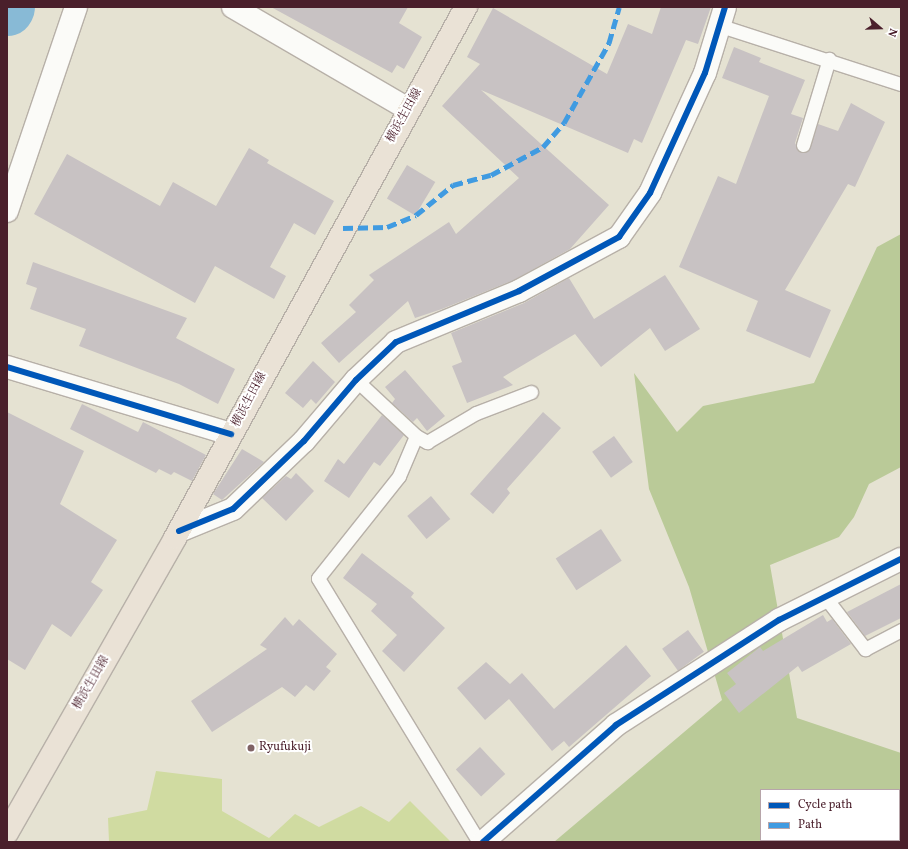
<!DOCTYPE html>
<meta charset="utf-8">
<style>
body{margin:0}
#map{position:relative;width:908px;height:849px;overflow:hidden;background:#e5e2d2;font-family:Vollkorn,"Noto Serif JP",serif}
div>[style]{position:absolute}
.green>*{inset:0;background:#d0dba1}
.forest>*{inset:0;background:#baca98}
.river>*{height:53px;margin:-26.5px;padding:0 26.5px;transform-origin:26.5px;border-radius:26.5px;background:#88bad6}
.building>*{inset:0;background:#c8c2c3;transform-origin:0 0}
.roads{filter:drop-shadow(1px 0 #b7b0a8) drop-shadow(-1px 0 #b7b0a8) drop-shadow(0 1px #b7b0a8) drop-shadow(0 -1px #b7b0a8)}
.lane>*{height:13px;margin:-6.5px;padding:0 6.5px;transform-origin:6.5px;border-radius:6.5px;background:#fbfbf8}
.street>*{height:22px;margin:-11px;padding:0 11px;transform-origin:11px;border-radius:11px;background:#fbfbf8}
.primary>*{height:22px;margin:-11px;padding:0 11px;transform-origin:11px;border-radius:11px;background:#eae2d6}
.quiet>*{height:5px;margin-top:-2.5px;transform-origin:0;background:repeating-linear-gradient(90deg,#409be1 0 10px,transparent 0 15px)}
.cycleway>*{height:6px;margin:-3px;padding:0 3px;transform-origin:3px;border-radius:3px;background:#0057b8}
.dots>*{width:11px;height:11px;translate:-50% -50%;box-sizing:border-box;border:2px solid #fff;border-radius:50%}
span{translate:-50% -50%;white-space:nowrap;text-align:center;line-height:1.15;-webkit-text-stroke:4px #fff;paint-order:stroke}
.street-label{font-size:12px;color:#4a1f2b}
.poi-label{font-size:12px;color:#4a1f2b}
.left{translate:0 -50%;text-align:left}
.frame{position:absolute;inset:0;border:8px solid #4a1f2b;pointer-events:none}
.legend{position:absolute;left:760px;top:789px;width:140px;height:52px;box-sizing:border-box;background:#fff;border:1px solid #b7a5aa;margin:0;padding:5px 7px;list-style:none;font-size:12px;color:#4a1f2b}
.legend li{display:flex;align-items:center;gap:8px;height:20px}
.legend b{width:20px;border:1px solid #b7a5aa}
.north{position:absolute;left:860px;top:8px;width:40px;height:40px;-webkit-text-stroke:3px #fff;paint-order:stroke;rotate:110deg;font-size:11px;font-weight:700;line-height:16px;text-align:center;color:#4a1f2b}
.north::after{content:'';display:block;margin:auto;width:14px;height:18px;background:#4a1f2b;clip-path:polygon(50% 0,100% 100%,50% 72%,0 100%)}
</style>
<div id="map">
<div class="green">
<div style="clip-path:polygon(156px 771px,222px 779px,222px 811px,269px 838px,295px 814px,319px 827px,361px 806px,389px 822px,410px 801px,451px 842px,109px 842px,108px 818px,147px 810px)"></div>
</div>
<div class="forest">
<div style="clip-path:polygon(evenodd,901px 234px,901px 467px,869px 484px,854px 517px,839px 537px,770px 565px,797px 718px,901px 753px,901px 842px,554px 842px,722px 700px,689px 587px,649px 489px,634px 373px,677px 432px,703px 406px,814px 383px,877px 247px,901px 234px,761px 790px,899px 790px,899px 840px,761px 840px,761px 790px)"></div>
</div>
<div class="river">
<div style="left:7px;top:9px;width:2px;rotate:-63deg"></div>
</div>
<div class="building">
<div style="clip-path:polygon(271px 7px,408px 7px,399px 23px,422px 37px,404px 69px,397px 65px,392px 73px)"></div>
<div style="clip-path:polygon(661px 7px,711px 7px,698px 44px,686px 40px,642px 143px,634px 139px,628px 153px,481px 90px,609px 205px,570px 249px,514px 280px,442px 309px,415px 318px,408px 301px,339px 363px,321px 343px,356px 312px,349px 305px,374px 280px,369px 275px,449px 222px,456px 234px,519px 178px,442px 106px,480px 64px,467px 57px,493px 8px,607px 74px,628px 24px,652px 34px)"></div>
<div style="clip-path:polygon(734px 47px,761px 58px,759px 62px,805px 80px,791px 114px,803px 118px,795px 143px,800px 152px,810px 148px,818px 124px,838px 131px,851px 103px,885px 122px,855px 187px,848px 184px,785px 290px,831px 310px,810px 358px,746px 331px,758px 301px,679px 267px,718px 176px,736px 184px,769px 96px,722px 78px)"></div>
<div style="clip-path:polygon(249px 148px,269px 160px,267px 163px,334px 201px,315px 235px,294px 223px,270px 267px,286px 276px,274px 299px,215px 266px,195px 303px,34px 214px,67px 154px,160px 206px,173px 182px,216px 206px)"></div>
<div style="left:407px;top:165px;width:33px;height:39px;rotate:31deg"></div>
<div style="clip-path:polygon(33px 262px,187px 318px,176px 338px,235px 369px,218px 404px,179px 384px,79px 346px,86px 329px,30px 309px,37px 288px,26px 284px)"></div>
<div style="clip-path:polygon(665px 275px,700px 329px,665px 351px,650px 328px,601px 367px,575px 334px,503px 377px,513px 385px,467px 403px,452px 366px,462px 362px,451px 333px,524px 303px,569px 278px,594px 319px)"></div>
<div style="clip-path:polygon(313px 361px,335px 382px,316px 404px,311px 399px,303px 408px,285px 393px)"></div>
<div style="clip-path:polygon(405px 370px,445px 416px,427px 431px,417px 418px,413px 422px,392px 403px,395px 399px,385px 387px)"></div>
<div style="clip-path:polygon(82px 404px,138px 432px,143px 422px,206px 455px,192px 481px,174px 472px,171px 475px,159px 469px,156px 473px,70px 429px)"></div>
<div style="clip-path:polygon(7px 412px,84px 451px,60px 504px,117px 540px,91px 582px,103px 590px,71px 637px,52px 624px,25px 670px,7px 659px)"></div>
<div style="clip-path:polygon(543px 412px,561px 428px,507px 489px,510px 493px,493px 514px,470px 494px)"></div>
<div style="clip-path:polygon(382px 415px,404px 435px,380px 466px,374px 462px,349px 498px,324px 481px,338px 459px,344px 464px)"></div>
<div style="left:614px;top:436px;width:32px;height:27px;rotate:54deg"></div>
<div style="clip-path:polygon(242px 449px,264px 462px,222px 500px,213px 494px)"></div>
<div style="clip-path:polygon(296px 473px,314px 491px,286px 521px,262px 498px,286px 476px,291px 479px)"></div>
<div style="left:431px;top:496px;width:30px;height:31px;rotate:50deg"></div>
<div style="left:601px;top:529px;width:38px;height:54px;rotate:57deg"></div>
<div style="clip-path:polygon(362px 553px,414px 593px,411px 597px,445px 628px,404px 672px,382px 651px,397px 635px,371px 611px,377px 604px,343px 578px)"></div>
<div style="clip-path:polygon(901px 584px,901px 618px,865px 636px,847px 612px)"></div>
<div style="clip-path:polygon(823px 615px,827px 622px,832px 619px,851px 644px,802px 672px,798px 666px,739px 713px,724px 693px,736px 684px,727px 673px,760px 647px,763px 651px)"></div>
<div style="clip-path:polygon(285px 617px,293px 626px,299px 619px,337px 654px,326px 667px,331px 671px,314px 691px,306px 685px,295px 697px,282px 687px,212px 732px,191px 701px,267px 649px,260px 645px)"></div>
<div style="left:688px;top:630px;width:27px;height:32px;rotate:54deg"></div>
<div style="clip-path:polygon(626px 645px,651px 676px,569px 747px,564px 741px,552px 751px,509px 699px,485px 720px,457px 688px,486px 662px,510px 684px,522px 673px,554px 709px)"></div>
<div style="left:480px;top:747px;width:37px;height:33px;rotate:47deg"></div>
</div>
<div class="roads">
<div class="lane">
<div style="left:721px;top:26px;width:189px;rotate:17.9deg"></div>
<div style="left:803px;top:145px;width:90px;rotate:-73.2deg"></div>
<div style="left:356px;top:380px;width:82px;rotate:43deg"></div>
<div style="left:825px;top:597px;width:66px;rotate:52.4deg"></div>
<div style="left:865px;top:649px;width:41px;rotate:-27.8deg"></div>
<div style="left:479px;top:842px;width:309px;rotate:-121.4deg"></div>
<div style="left:318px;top:578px;width:130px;rotate:-51.5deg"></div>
<div style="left:399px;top:476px;width:43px;rotate:-67deg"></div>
<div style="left:416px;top:436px;width:13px;rotate:29deg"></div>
<div style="left:427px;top:442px;width:57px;rotate:-30.6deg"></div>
<div style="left:476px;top:413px;width:59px;rotate:-20.9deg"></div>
</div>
<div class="street">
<div style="left:233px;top:7px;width:203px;rotate:30.2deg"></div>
<div style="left:7px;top:211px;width:215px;rotate:-71.3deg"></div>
<div style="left:7px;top:367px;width:234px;rotate:16.7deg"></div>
<div style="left:179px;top:531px;width:58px;rotate:-22.2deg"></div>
<div style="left:233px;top:509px;width:98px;rotate:-43.8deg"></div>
<div style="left:304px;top:441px;width:80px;rotate:-49.6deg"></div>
<div style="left:356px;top:380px;width:55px;rotate:-43.5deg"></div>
<div style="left:396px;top:342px;width:133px;rotate:-22.5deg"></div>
<div style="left:519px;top:291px;width:114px;rotate:-28.4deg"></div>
<div style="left:619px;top:237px;width:54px;rotate:-54.8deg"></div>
<div style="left:650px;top:193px;width:132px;rotate:-65.4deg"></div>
<div style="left:705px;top:73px;width:69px;rotate:-73.1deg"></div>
<div style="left:483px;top:842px;width:177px;rotate:-41.3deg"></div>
<div style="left:616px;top:725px;width:194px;rotate:-32.8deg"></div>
<div style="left:779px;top:620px;width:136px;rotate:-26.6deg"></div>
</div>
<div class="primary">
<div style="left:7px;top:833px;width:339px;rotate:-60.3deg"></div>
<div style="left:175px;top:538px;width:606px;rotate:-61.28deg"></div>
</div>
</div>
<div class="quiet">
<div style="left:343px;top:228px;width:44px;rotate:-1.3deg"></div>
<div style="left:387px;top:227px;width:31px;rotate:-22deg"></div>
<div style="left:416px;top:215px;width:48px;rotate:-39deg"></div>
<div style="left:453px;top:185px;width:39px;rotate:-15deg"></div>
<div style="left:491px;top:175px;width:59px;rotate:-28.3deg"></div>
<div style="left:543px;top:147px;width:32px;rotate:-49deg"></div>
<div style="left:564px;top:123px;width:92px;rotate:-60.6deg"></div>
<div style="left:609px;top:43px;width:37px;rotate:-74deg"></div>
</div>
<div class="cycleway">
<div style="left:7px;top:367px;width:234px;rotate:16.7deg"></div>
<div style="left:179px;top:531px;width:58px;rotate:-22.2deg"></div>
<div style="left:233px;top:509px;width:98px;rotate:-43.8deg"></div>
<div style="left:304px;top:441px;width:80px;rotate:-49.6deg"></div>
<div style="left:356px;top:380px;width:55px;rotate:-43.5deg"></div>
<div style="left:396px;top:342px;width:133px;rotate:-22.5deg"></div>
<div style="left:519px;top:291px;width:114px;rotate:-28.4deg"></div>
<div style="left:619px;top:237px;width:54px;rotate:-54.8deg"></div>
<div style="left:650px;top:193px;width:132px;rotate:-65.4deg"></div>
<div style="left:705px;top:73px;width:69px;rotate:-73.1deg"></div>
<div style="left:483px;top:842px;width:177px;rotate:-41.3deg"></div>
<div style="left:616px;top:725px;width:194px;rotate:-32.8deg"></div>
<div style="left:779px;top:620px;width:136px;rotate:-26.6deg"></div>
</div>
<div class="dots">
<div style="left:251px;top:748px;background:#806365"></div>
</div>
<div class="street-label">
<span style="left:405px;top:116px;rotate:-61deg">横浜生田線</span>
<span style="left:250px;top:400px;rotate:-62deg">横浜生田線</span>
<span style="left:92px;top:683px;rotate:-60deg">横浜生田線</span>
</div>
<div class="poi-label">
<span class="left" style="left:259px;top:748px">Ryufukuji</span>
</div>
<div class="frame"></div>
<ul class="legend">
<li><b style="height:5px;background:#0057b8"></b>Cycle path</li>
<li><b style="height:5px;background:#409be1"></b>Path</li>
</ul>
<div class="north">N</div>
</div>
